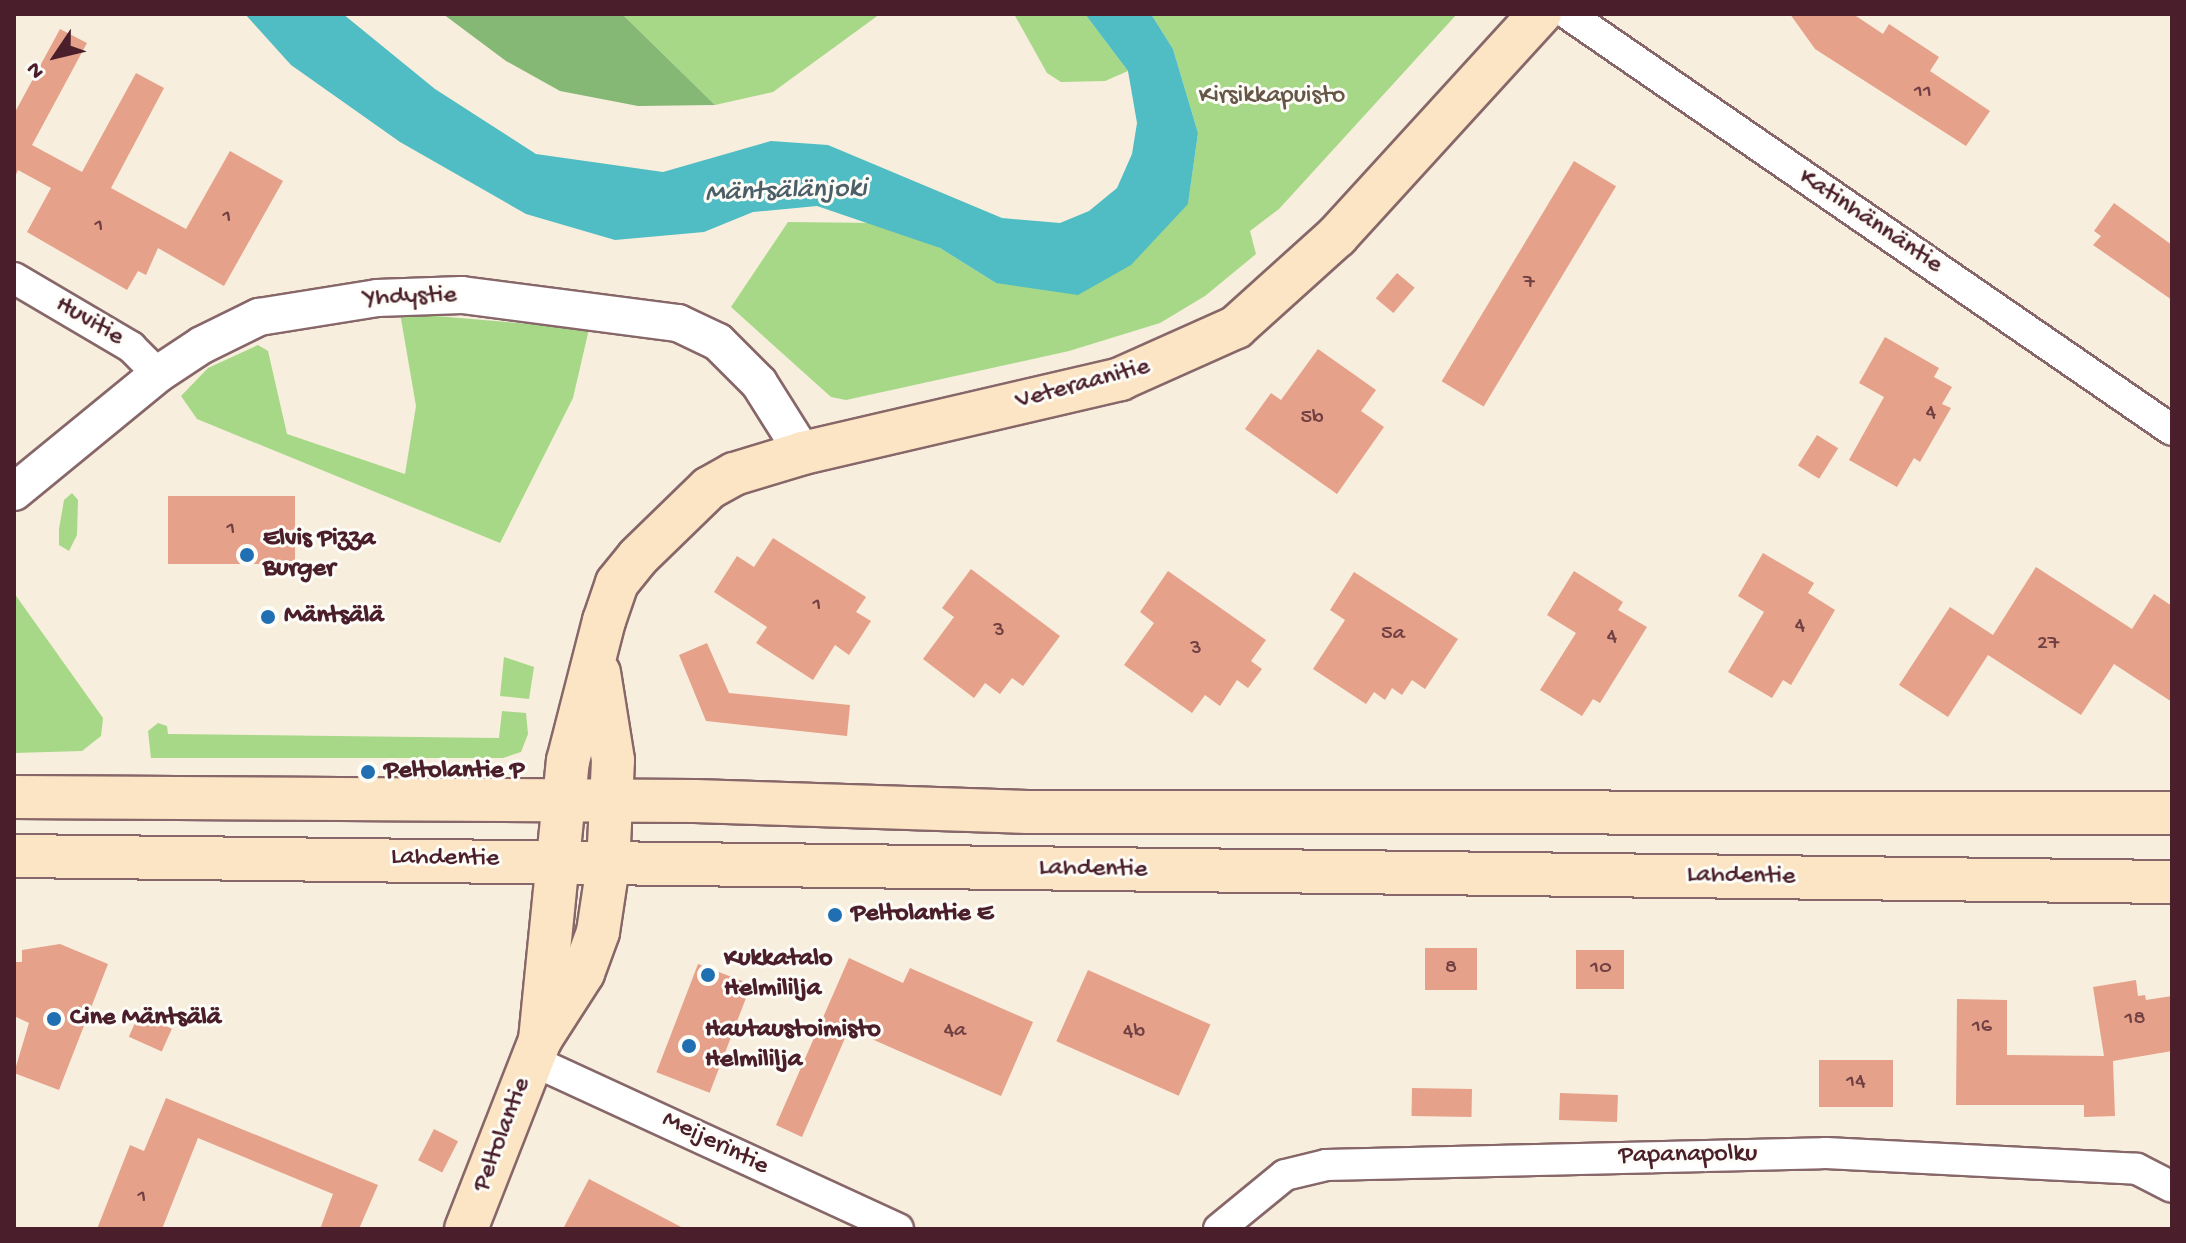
<!DOCTYPE html>
<meta charset="utf-8">
<style>
body{margin:0}
#map{position:relative;width:2186px;height:1243px;overflow:hidden;background:#f8eedd;font-family:"Gochi Hand",sans-serif}
div>[style]{position:absolute}
.green>*{inset:0;background:#a6d887}
.forest>*{inset:0;background:#84b874}
.water>*{inset:0;background:#4fbdc3}
.building>*{inset:0;background:#e5a18a;transform-origin:0 0}
.roads{filter:drop-shadow(2px 0 #876769) drop-shadow(-2px 0 #876769) drop-shadow(0 2px #876769) drop-shadow(0 -2px #876769)}
.minor>*{height:30px;margin:-15px;padding:0 15px;transform-origin:15px;border-radius:15px;background:#fff}
.tertiary>*{height:36px;margin:-18px;padding:0 18px;transform-origin:18px;border-radius:18px;background:#fff}
.secondary>*{height:42px;margin:-21px;padding:0 21px;transform-origin:21px;border-radius:21px;background:#fce5c4}
.dots>*{width:22px;height:22px;translate:-50% -50%;box-sizing:border-box;border:4px solid #fdfcf7;border-radius:50%}
span{translate:-50% -50%;white-space:nowrap;text-align:center;line-height:1.15;-webkit-text-stroke:6px #fdfcf7;paint-order:stroke}
.number-label{font-size:22px;color:#714043}
.number-label span{-webkit-text-stroke-width:0}
.park-label{font-size:26px;color:#665647}
.street-label{font-size:26px;color:#4a1f2b}
.poi-label{font-size:26px;color:#4a1f2b;font-weight:700}
.left{translate:0 -50%;text-align:left}
.water-label{font-size:28px;color:#4c5e68;font-style:italic}
.frame{position:absolute;inset:0;border:16px solid #4a1f2b;pointer-events:none}
.north{position:absolute;left:16px;top:16px;width:80px;height:80px;-webkit-text-stroke:6px #fdfcf7;paint-order:stroke;rotate:235deg;font-size:22px;font-weight:700;line-height:32px;text-align:center;color:#4a1f2b}
.north::after{content:'';display:block;margin:auto;width:28px;height:36px;background:#4a1f2b;clip-path:polygon(50% 0,100% 100%,50% 72%,0 100%)}
</style>
<div id="map">
<div class="green">
<div style="clip-path:polygon(622px 14px,880px 14px,773px 92px,715px 105px)"></div>
<div style="clip-path:polygon(1014px 14px,1085px 14px,1128px 71px,1105px 81px,1061px 82px,1047px 73px)"></div>
<div style="clip-path:polygon(1151px 14px,1457px 14px,1279px 209px,1250px 231px,1256px 254px,1205px 296px,1160px 323px,1069px 351px,846px 400px,831px 397px,731px 307px,788px 222px,876px 223px,940px 248px,996px 283px,1188px 203px,1198px 133px,1173px 49px)"></div>
<div style="clip-path:polygon(400px 313px,589px 329px,573px 398px,500px 543px,197px 419px,181px 396px,208px 368px,258px 345px,268px 351px,287px 434px,405px 474px,416px 406px)"></div>
<div style="clip-path:polygon(72px 493px,78px 500px,77px 535px,69px 551px,59px 545px,59px 529px,64px 500px)"></div>
<div style="clip-path:polygon(14px 593px,103px 718px,101px 736px,82px 751px,14px 753px)"></div>
<div style="clip-path:polygon(504px 657px,534px 667px,529px 699px,500px 696px)"></div>
<div style="clip-path:polygon(502px 711px,526px 713px,528px 734px,521px 752px,503px 758px,151px 758px,148px 731px,158px 723px,167px 726px,168px 734px,499px 738px)"></div>
</div>
<div class="forest">
<div style="clip-path:polygon(443px 14px,622px 14px,715px 105px,638px 106px,560px 91px,506px 61px)"></div>
</div>
<div class="water">
<div style="clip-path:polygon(245px 14px,343px 14px,435px 89px,536px 154px,663px 172px,771px 141px,828px 145px,1002px 218px,1060px 223px,1089px 211px,1117px 188px,1132px 154px,1137px 123px,1128px 71px,1085px 14px,1151px 14px,1173px 49px,1198px 133px,1188px 204px,1131px 265px,1078px 295px,996px 283px,940px 248px,817px 206px,753px 212px,704px 232px,615px 240px,526px 214px,400px 142px,291px 65px)"></div>
</div>
<div class="building">
<div style="clip-path:polygon(1790px 14px,1853px 14px,1883px 34px,1889px 24px,1939px 57px,1930px 71px,1990px 111px,1966px 146px,1815px 49px)"></div>
<div style="clip-path:polygon(60px 29px,87px 43px,32px 145px,82px 172px,136px 73px,164px 88px,111px 188px,186px 229px,230px 151px,283px 181px,224px 286px,158px 248px,146px 275px,138px 271px,127px 290px,27px 232px,51px 188px,18px 170px,14px 179px,14px 114px)"></div>
<div style="left:1574px;top:161px;width:49px;height:257px;rotate:31deg"></div>
<div style="clip-path:polygon(2114px 203px,2172px 245px,2172px 300px,2093px 245px,2101px 236px,2094px 231px)"></div>
<div style="left:1397px;top:273px;width:23px;height:33px;rotate:40deg"></div>
<div style="clip-path:polygon(1885px 337px,1939px 368px,1934px 377px,1952px 387px,1942px 404px,1951px 408px,1920px 462px,1914px 458px,1897px 487px,1849px 460px,1884px 397px,1859px 383px)"></div>
<div style="clip-path:polygon(1318px 349px,1376px 390px,1361px 411px,1384px 427px,1337px 494px,1245px 429px,1271px 393px,1281px 400px)"></div>
<div style="left:1817px;top:435px;width:25px;height:36px;rotate:32deg"></div>
<div style="left:168px;top:496px;width:127px;height:68px"></div>
<div style="clip-path:polygon(773px 538px,866px 597px,856px 612px,871px 621px,849px 655px,835px 645px,813px 680px,756px 643px,767px 627px,714px 592px,737px 556px,754px 567px)"></div>
<div style="clip-path:polygon(1763px 553px,1814px 583px,1808px 593px,1835px 610px,1791px 685px,1783px 680px,1772px 698px,1728px 672px,1764px 612px,1738px 596px)"></div>
<div style="clip-path:polygon(2036px 567px,2132px 629px,2154px 594px,2172px 606px,2172px 702px,2114px 664px,2081px 715px,1988px 655px,1948px 717px,1899px 685px,1950px 607px,1993px 635px)"></div>
<div style="clip-path:polygon(971px 569px,1060px 636px,1023px 686px,1012px 678px,1000px 694px,985px 683px,974px 698px,923px 659px,954px 617px,942px 608px)"></div>
<div style="clip-path:polygon(1168px 571px,1266px 640px,1251px 661px,1262px 669px,1248px 688px,1237px 680px,1220px 706px,1205px 695px,1192px 713px,1124px 665px,1154px 623px,1140px 612px)"></div>
<div style="clip-path:polygon(1574px 571px,1623px 602px,1618px 610px,1647px 627px,1600px 703px,1593px 699px,1582px 716px,1540px 690px,1576px 633px,1547px 615px)"></div>
<div style="clip-path:polygon(1354px 572px,1458px 639px,1425px 689px,1412px 680px,1402px 695px,1392px 688px,1385px 700px,1374px 692px,1366px 704px,1313px 669px,1345px 620px,1330px 610px)"></div>
<div style="clip-path:polygon(707px 643px,729px 693px,850px 705px,847px 736px,706px 721px,679px 655px)"></div>
<div style="clip-path:polygon(60px 944px,108px 964px,59px 1090px,14px 1073px,29px 1023px,14px 1016px,14px 962px,22px 962px,22px 950px)"></div>
<div style="left:1425px;top:948px;width:52px;height:42px"></div>
<div style="left:1576px;top:950px;width:48px;height:39px"></div>
<div style="clip-path:polygon(849px 958px,903px 983px,910px 968px,1033px 1022px,1001px 1096px,849px 1029px,802px 1137px,776px 1125px)"></div>
<div style="left:698px;top:964px;width:57px;height:116px;rotate:21deg"></div>
<div style="left:1088px;top:970px;width:134px;height:78px;rotate:24deg"></div>
<div style="clip-path:polygon(2136px 980px,2138px 996px,2145px 995px,2146px 1000px,2172px 996px,2172px 1051px,2113px 1061px,2115px 1116px,2084px 1117px,2084px 1105px,1956px 1105px,1957px 999px,2007px 1000px,2007px 1055px,2104px 1056px,2093px 987px)"></div>
<div style="left:139px;top:1014px;width:36px;height:25px;rotate:24deg"></div>
<div style="left:1893px;top:1060px;width:47px;height:74px;rotate:90deg"></div>
<div style="left:1412px;top:1088px;width:60px;height:28px;rotate:1deg"></div>
<div style="left:1560px;top:1093px;width:58px;height:27px;rotate:2deg"></div>
<div style="clip-path:polygon(166px 1098px,378px 1185px,359px 1229px,320px 1229px,333px 1194px,198px 1138px,162px 1229px,97px 1229px,130px 1145px,144px 1151px)"></div>
<div style="left:434px;top:1129px;width:27px;height:35px;rotate:27deg"></div>
<div style="clip-path:polygon(589px 1179px,685px 1229px,563px 1229px)"></div>
</div>
<div class="roads">
<div class="minor">
<div style="left:1568px;top:14px;width:733px;rotate:34.56deg"></div>
<div style="left:14px;top:278px;width:136px;rotate:30.5deg"></div>
<div style="left:131px;top:347px;width:38px;rotate:45deg"></div>
<div style="left:531px;top:1060px;width:404px;rotate:24.7deg"></div>
<div style="left:1219px;top:1229px;width:85px;rotate:-39.3deg"></div>
<div style="left:1285px;top:1175px;width:42px;rotate:-13.7deg"></div>
<div style="left:1326px;top:1165px;width:500px;rotate:-1.37deg"></div>
<div style="left:1826px;top:1153px;width:311px;rotate:2.9deg"></div>
<div style="left:2137px;top:1169px;width:39px;rotate:27deg"></div>
</div>
<div class="tertiary">
<div style="left:14px;top:492px;width:186px;rotate:-39.3deg"></div>
<div style="left:158px;top:374px;width:53px;rotate:-33.4deg"></div>
<div style="left:202px;top:345px;width:64px;rotate:-26.2deg"></div>
<div style="left:259px;top:317px;width:120px;rotate:-9.1deg"></div>
<div style="left:377px;top:298px;width:85px;rotate:-2deg"></div>
<div style="left:462px;top:295px;width:218px;rotate:7.4deg"></div>
<div style="left:678px;top:323px;width:44px;rotate:25.4deg"></div>
<div style="left:718px;top:342px;width:58px;rotate:45deg"></div>
<div style="left:759px;top:383px;width:83px;rotate:57.8deg"></div>
</div>
<div class="secondary">
<div style="left:14px;top:797px;width:681px;rotate:0.34deg"></div>
<div style="left:695px;top:801px;width:333px;rotate:1.9deg"></div>
<div style="left:1028px;top:812px;width:1144px;rotate:0.05deg"></div>
<div style="left:14px;top:856px;width:2158px;rotate:0.69deg"></div>
<div style="left:540px;top:1040px;width:280px;rotate:-84.3deg"></div>
<div style="left:568px;top:761px;width:145px;rotate:-75.6deg"></div>
<div style="left:604px;top:621px;width:40px;rotate:-71.1deg"></div>
<div style="left:617px;top:583px;width:33px;rotate:-51deg"></div>
<div style="left:638px;top:557px;width:99px;rotate:-44.2deg"></div>
<div style="left:709px;top:488px;width:29px;rotate:-29deg"></div>
<div style="left:734px;top:474px;width:72px;rotate:-16.9deg"></div>
<div style="left:803px;top:453px;width:326px;rotate:-13.1deg"></div>
<div style="left:1120px;top:379px;width:127px;rotate:-24.1deg"></div>
<div style="left:1236px;top:327px;width:136px;rotate:-42deg"></div>
<div style="left:1337px;top:236px;width:301px;rotate:-47.6deg"></div>
<div style="left:466px;top:1229px;width:203px;rotate:-68.6deg"></div>
<div style="left:540px;top:1040px;width:80px;rotate:-57.3deg"></div>
<div style="left:583px;top:973px;width:44px;rotate:-69.9deg"></div>
<div style="left:598px;top:932px;width:67px;rotate:-81.4deg"></div>
<div style="left:608px;top:866px;width:106px;rotate:-87.3deg"></div>
<div style="left:613px;top:760px;width:88px;rotate:-99.1deg"></div>
</div>
</div>
<div class="dots">
<div style="left:247px;top:555px;background:#1f6fb2"></div>
<div style="left:268px;top:617px;background:#1f6fb2"></div>
<div style="left:368px;top:772px;background:#1f6fb2"></div>
<div style="left:835px;top:915px;background:#1f6fb2"></div>
<div style="left:708px;top:975px;background:#1f6fb2"></div>
<div style="left:54px;top:1019px;background:#1f6fb2"></div>
<div style="left:689px;top:1046px;background:#1f6fb2"></div>
</div>
<div class="number-label">
<span style="left:1923px;top:93px">11</span>
<span style="left:227px;top:218px">1</span>
<span style="left:99px;top:227px">1</span>
<span style="left:1529px;top:284px">7</span>
<span style="left:1931px;top:414px">4</span>
<span style="left:1312px;top:419px">5b</span>
<span style="left:231px;top:530px">1</span>
<span style="left:817px;top:606px">1</span>
<span style="left:1800px;top:627px">4</span>
<span style="left:999px;top:632px">3</span>
<span style="left:1393px;top:635px">5a</span>
<span style="left:1612px;top:638px">4</span>
<span style="left:2048px;top:645px">27</span>
<span style="left:1196px;top:650px">3</span>
<span style="left:1451px;top:969px">8</span>
<span style="left:1601px;top:969px">10</span>
<span style="left:2135px;top:1020px">18</span>
<span style="left:1982px;top:1028px">16</span>
<span style="left:955px;top:1032px">4a</span>
<span style="left:1134px;top:1033px">4b</span>
<span style="left:1856px;top:1083px">14</span>
<span style="left:142px;top:1198px">1</span>
</div>
<div class="park-label">
<span style="left:1272px;top:97px">Kirsikkapuisto</span>
</div>
<div class="street-label">
<span style="left:1870px;top:222px;rotate:34deg">Katinhännäntie</span>
<span style="left:410px;top:298px;rotate:-2deg">Yhdystie</span>
<span style="left:89px;top:322px;rotate:30deg">Huvitie</span>
<span style="left:1083px;top:385px;rotate:-15deg">Veteraanitie</span>
<span style="left:445px;top:859px;rotate:1deg">Lahdentie</span>
<span style="left:1093px;top:870px;rotate:1deg">Lahdentie</span>
<span style="left:1741px;top:877px;rotate:1deg">Lahdentie</span>
<span style="left:503px;top:1135px;rotate:-69deg">Peltolantie</span>
<span style="left:715px;top:1144px;rotate:26deg">Meijerintie</span>
<span style="left:1688px;top:1156px;rotate:-1deg">Papanapolku</span>
</div>
<div class="poi-label">
<span class="left" style="left:263px;top:555px">Elvis Pizza<br>Burger</span>
<span class="left" style="left:284px;top:617px">Mäntsälä</span>
<span class="left" style="left:384px;top:772px">Peltolantie P</span>
<span class="left" style="left:851px;top:915px">Peltolantie E</span>
<span class="left" style="left:724px;top:975px">Kukkatalo<br>Helmililja</span>
<span class="left" style="left:70px;top:1019px">Cine Mäntsälä</span>
<span class="left" style="left:705px;top:1046px">Hautaustoimisto<br>Helmililja</span>
</div>
<div class="water-label">
<span style="left:786px;top:192px;rotate:-2deg">Mäntsälänjoki</span>
</div>
<div class="frame"></div>
<div class="north">N</div>
</div>
